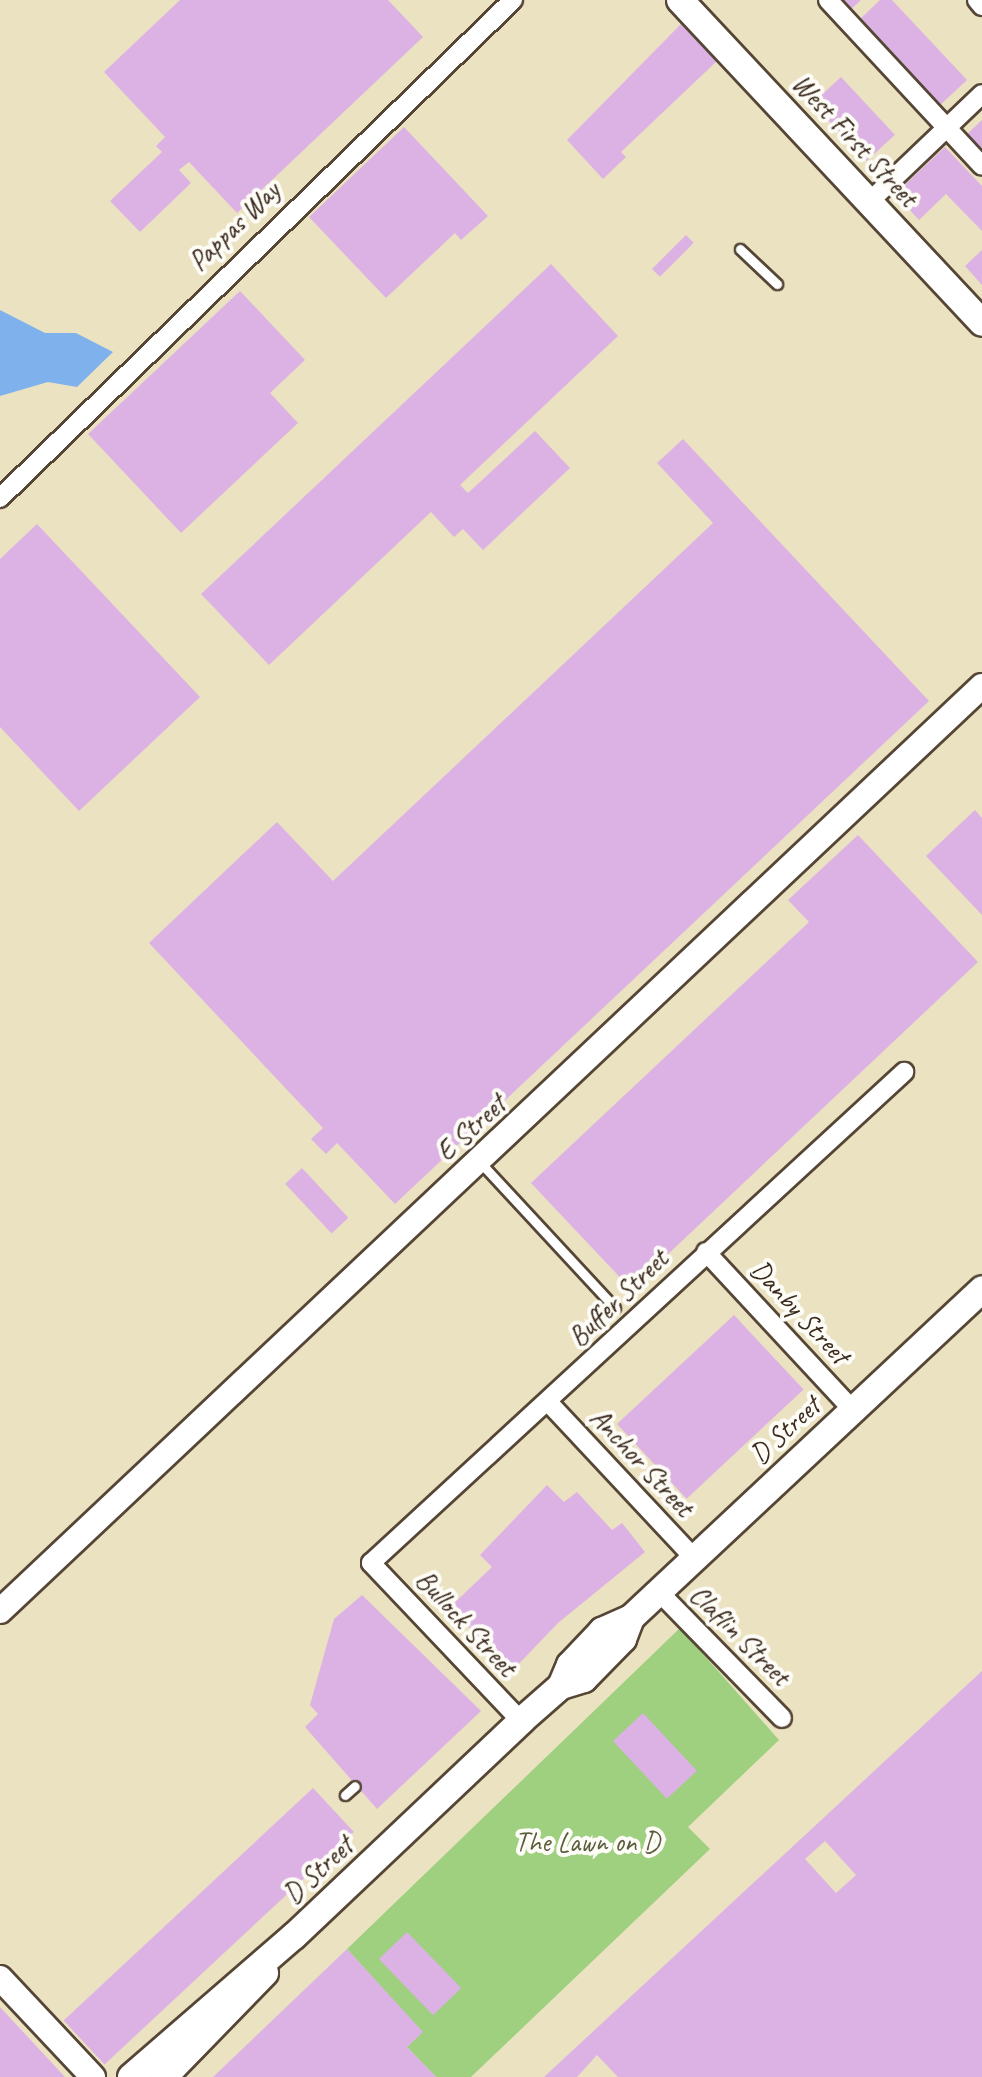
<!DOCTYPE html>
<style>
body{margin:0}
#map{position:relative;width:982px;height:2077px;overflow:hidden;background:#ebe2c1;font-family:Caveat,sans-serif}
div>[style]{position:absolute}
.green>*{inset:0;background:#9ed080}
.water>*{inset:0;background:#7fb2ec}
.building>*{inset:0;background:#dcb2e4;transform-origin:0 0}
.roads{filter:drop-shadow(2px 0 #554636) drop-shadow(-2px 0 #554636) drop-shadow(0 2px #554636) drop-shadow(0 -2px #554636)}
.service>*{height:9px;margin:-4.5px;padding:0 4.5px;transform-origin:4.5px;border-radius:4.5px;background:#fff}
.minor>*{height:18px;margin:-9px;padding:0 9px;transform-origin:9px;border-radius:9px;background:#fff}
.tertiary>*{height:24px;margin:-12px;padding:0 12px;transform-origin:12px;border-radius:12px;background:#fff}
.secondary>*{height:26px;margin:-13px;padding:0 13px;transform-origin:13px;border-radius:13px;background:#fff}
span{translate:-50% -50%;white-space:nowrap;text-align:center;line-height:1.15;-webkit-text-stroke:8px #fdfcf7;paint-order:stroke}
.street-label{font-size:28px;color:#3b2a1e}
.park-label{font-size:28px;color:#595c3b}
</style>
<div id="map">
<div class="green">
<div style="clip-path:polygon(680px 1628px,779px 1740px,688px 1827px,710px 1849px,471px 2077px,436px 2077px,407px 2047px,422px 2032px,347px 1949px)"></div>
</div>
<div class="water">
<div style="clip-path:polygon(0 310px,45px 333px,76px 333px,113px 352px,77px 387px,48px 382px,0 396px)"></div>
</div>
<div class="building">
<div style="clip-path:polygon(180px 0,388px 0,423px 37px,237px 213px,189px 162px,179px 170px,191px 183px,140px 232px,110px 201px,162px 152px,156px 146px,165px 137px,104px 72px)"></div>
<div style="clip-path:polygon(838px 0,861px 0,849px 11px)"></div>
<div style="clip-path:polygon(880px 0,892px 0,967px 80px,938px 107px,857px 22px)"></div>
<div style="clip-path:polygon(681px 24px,717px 61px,621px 152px,626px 157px,603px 179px,567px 140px)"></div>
<div style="left:841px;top:77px;width:79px;height:39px;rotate:47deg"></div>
<div style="clip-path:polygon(982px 120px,982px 154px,965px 136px)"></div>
<div style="clip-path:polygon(404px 127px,488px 216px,461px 240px,455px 233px,386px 298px,309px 217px)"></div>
<div style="clip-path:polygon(945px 147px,982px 186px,982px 231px,946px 194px,919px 220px,895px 194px)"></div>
<div style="left:686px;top:235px;width:11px;height:48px;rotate:45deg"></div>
<div style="clip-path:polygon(982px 250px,982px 285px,965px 266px)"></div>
<div style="clip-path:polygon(551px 264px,618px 336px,460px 485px,468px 493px,535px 431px,570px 468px,483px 550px,463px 529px,454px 537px,431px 512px,269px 665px,201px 594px)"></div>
<div style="clip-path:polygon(240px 291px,305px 360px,270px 393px,298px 423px,181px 533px,88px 434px)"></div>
<div style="clip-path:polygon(683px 439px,929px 701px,395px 1204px,337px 1143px,326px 1154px,311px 1139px,323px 1128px,149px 943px,277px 822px,333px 881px,713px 523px,657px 463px)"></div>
<div style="clip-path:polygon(37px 524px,200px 697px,79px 811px,0 727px,0 559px)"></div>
<div style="clip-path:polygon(975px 810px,982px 818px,982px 915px,926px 856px)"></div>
<div style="clip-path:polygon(858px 835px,978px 962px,631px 1289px,531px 1183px,809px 922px,788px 900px)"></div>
<div style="left:302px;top:1168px;width:68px;height:23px;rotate:47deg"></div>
<div style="left:734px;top:1315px;width:102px;height:160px;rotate:47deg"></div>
<div style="clip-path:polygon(547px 1485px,564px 1502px,577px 1492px,612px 1530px,622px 1523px,645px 1552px,558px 1623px,512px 1671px,449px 1608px,492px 1567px,480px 1555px)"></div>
<div style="clip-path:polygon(362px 1595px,481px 1711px,377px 1809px,305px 1727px,318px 1714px,310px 1705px,334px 1619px)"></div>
<div style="clip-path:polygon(evenodd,982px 1671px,982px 2077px,618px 2077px,597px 2055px,577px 2077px,544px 2077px,982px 1671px,825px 1841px,856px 1875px,836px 1893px,805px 1859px,825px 1841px)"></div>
<div style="left:643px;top:1713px;width:79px;height:41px;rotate:47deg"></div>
<div style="left:313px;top:1788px;width:60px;height:341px;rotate:47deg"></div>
<div style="left:407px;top:1932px;width:78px;height:39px;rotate:46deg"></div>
<div style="clip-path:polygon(347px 1949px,423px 2032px,407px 2047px,436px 2077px,213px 2077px)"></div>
<div style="clip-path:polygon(0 2007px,65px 2077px,0 2077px)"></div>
</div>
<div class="roads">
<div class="service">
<div style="left:740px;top:249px;width:51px;rotate:43.4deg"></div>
<div style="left:479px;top:1161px;width:200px;rotate:47.2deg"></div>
<div style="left:345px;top:1795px;width:13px;rotate:-42deg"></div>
</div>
<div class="minor">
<div style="left:828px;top:0;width:226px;rotate:47.1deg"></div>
<div style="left:977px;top:0;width:8px;rotate:50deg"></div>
<div style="left:869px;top:202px;width:156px;rotate:-43.7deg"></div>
<div style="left:0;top:498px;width:715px;rotate:-44.15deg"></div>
<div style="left:706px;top:1252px;width:216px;rotate:47.1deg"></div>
<div style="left:549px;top:1403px;width:214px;rotate:46.9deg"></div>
<div style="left:659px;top:1592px;width:176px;rotate:45.7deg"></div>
<div style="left:521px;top:1721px;width:218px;rotate:-133.5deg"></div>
<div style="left:371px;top:1563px;width:725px;rotate:-42.65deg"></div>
</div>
<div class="tertiary">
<div style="left:0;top:1611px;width:1349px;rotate:-43.29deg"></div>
<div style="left:0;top:1978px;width:136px;rotate:46.8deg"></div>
</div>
<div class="secondary">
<div style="left:680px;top:0;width:442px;rotate:46.9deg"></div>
<div style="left:561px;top:1686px;width:23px;rotate:-67deg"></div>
<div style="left:570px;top:1665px;width:47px;rotate:-46.7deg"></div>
<div style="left:602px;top:1631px;width:32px;rotate:-24deg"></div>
<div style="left:631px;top:1618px;width:481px;rotate:-43.1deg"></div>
<div style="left:131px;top:2077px;width:216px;rotate:-40.9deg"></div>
<div style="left:294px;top:1936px;width:313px;rotate:-43.4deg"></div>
<div style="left:521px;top:1721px;width:53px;rotate:-41.2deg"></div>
<div style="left:561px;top:1686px;width:24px;rotate:-17deg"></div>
<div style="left:584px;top:1679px;width:56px;rotate:-45.7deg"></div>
<div style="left:623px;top:1639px;width:22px;rotate:-69deg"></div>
<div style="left:164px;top:2077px;width:145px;rotate:-45.8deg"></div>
</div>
</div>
<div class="street-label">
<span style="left:855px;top:140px;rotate:47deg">West First Street</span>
<span style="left:234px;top:226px;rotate:-44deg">Pappas Way</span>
<span style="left:471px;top:1128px;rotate:-43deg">E Street</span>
<span style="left:618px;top:1298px;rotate:-44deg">Buffer Street</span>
<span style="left:800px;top:1312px;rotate:47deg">Danby Street</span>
<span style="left:785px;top:1430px;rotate:-43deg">D Street</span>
<span style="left:642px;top:1462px;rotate:47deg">Anchor Street</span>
<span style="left:466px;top:1623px;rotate:47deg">Bullock Street</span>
<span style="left:740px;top:1635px;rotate:45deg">Claflin Street</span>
<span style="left:318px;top:1870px;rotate:-43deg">D Street</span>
</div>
<div class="park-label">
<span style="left:587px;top:1842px">The Lawn on D</span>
</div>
</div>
